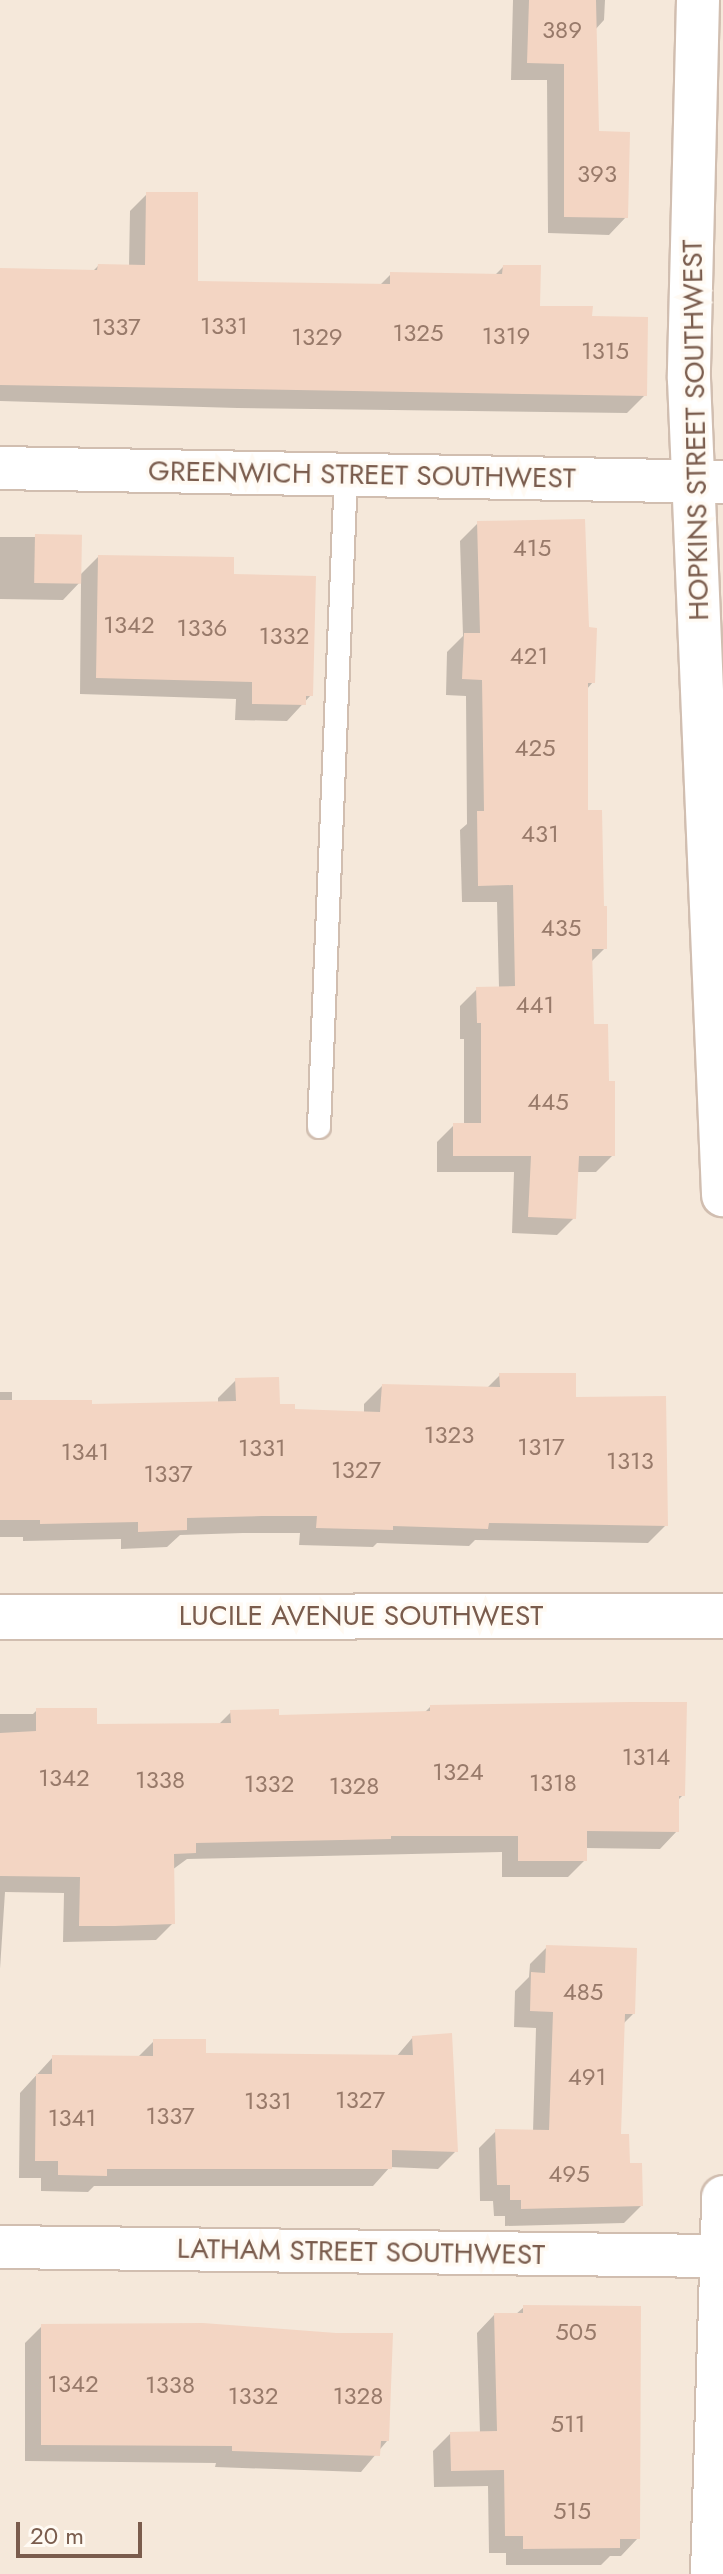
<!DOCTYPE html>
<style>
body{margin:0}
#map{position:relative;width:723px;height:2574px;overflow:hidden;background:#fdf6ec;font-family:Jost,sans-serif}
div>[style]{position:absolute}
.residential>*{inset:0;background:#f5e8da;transform-origin:0 0}
.shadow>*{inset:0;background:#0003}
.building>*{inset:0;background:#f3d5c3;transform-origin:0 0}
.roads{filter:drop-shadow(2px 0 #d1beb0) drop-shadow(-2px 0 #d1beb0) drop-shadow(0 2px #d1beb0) drop-shadow(0 -2px #d1beb0)}
.lane>*{height:22px;margin:-11px;padding:0 11px;transform-origin:11px;border-radius:11px;background:#fff}
.street>*{height:42px;margin:-21px;padding:0 21px;transform-origin:21px;border-radius:21px;background:#fff}
.secondary>*{height:44px;margin:-22px;padding:0 22px;transform-origin:22px;border-radius:22px;background:#fff}
span{translate:-50% -50%;white-space:nowrap;text-align:center;line-height:1.15;-webkit-text-stroke:7px #fffaf3;paint-order:stroke}
.number-label{font-size:24px;color:#987a6a}
.number-label span{-webkit-text-stroke-width:0}
.street-label{font-size:28px;color:#7a5c4d}
.scale{position:absolute;left:16px;top:2522px;width:126px;height:36px;box-sizing:border-box;border:4px solid #7a5c4d;border-top:0;padding-left:10px;font-size:24px;line-height:28px;white-space:nowrap;color:#7a5c4d;-webkit-text-stroke:6px #fffaf3;paint-order:stroke}
</style>
<div id="map">
<div class="residential">
<div style="left:0;top:0;width:723px;height:2574px"></div>
</div>
<div class="shadow">
<div style="clip-path:polygon(513px 0,605px 0,604px 20px,594px 31px,597px 133px,626px 217px,609px 235px,548px 233px,547px 80px,511px 80px)"></div>
<div style="clip-path:polygon(147px 194px,196px 283px,379px 286px,391px 274px,494px 276px,503px 267px,538px 308px,590px 318px,645px 395px,627px 413px,237px 408px,0 401px,0 269px,92px 272px,98px 266px,129px 267px,130px 211px)"></div>
<div style="clip-path:polygon(478px 523px,587px 629px,593px 682px,586px 690px,586px 812px,605px 948px,591px 962px,592px 1026px,613px 1155px,596px 1172px,576px 1172px,574px 1218px,557px 1235px,512px 1233px,514px 1172px,437px 1172px,437px 1142px,454px 1125px,464px 1125px,464px 1039px,460px 1039px,460px 1006px,477px 989px,499px 988px,497px 902px,462px 902px,460px 830px,467px 824px,466px 696px,446px 695px,447px 652px,463px 636px,460px 541px)"></div>
<div style="clip-path:polygon(0 537px,80px 537px,80px 575px,98px 557px,232px 576px,311px 695px,287px 721px,235px 720px,236px 699px,80px 694px,81px 581px,63px 600px,0 599px)"></div>
<div style="clip-path:polygon(500px 1375px,574px 1399px,666px 1525px,648px 1543px,475px 1540px,469px 1546px,377px 1543px,373px 1547px,299px 1545px,300px 1533px,243px 1533px,180px 1535px,167px 1547px,121px 1549px,121px 1539px,23px 1541px,23px 1537px,0 1537px,0 1392px,12px 1392px,12px 1402px,90px 1406px,218px 1403px,218px 1398px,236px 1380px,278px 1407px,293px 1411px,364px 1413px,364px 1404px,382px 1386px,486px 1389px)"></div>
<div style="clip-path:polygon(430px 1707px,683px 1795px,677px 1801px,677px 1831px,660px 1849px,585px 1848px,585px 1860px,568px 1877px,502px 1877px,502px 1852px,187px 1859px,172px 1870px,173px 1923px,156px 1940px,63px 1942px,64px 1893px,5px 1892px,0 1969px,0 1714px,33px 1714px,37px 1710px,95px 1726px,218px 1725px,231px 1712px,277px 1717px,424px 1713px)"></div>
<div style="clip-path:polygon(547px 1947px,633px 2014px,623px 2024px,619px 2136px,641px 2206px,624px 2223px,505px 2226px,505px 2216px,494px 2216px,493px 2201px,480px 2201px,479px 2148px,496px 2131px,533px 2132px,536px 2028px,514px 2027px,515px 1991px,529px 1977px,530px 1964px)"></div>
<div style="clip-path:polygon(413px 2037px,455px 2152px,438px 2169px,390px 2167px,373px 2186px,94px 2186px,88px 2192px,41px 2191px,41px 2178px,19px 2178px,20px 2093px,53px 2057px,137px 2058px,154px 2041px,204px 2055px,396px 2057px)"></div>
<div style="clip-path:polygon(524px 2307px,638px 2538px,621px 2556px,610px 2556px,601px 2565px,506px 2565px,506px 2553px,489px 2553px,488px 2486px,434px 2487px,433px 2451px,450px 2434px,480px 2434px,477px 2333px,494px 2315px,515px 2315px)"></div>
<div style="clip-path:polygon(42px 2326px,387px 2441px,361px 2472px,215px 2467px,216px 2463px,25px 2461px,25px 2343px)"></div>
</div>
<div class="building">
<div style="clip-path:polygon(529px 0,596px 0,599px 131px,630px 132px,628px 218px,564px 217px,564px 64px,527px 63px)"></div>
<div style="clip-path:polygon(146px 192px,198px 192px,198px 281px,390px 284px,390px 272px,502px 274px,503px 265px,541px 265px,540px 306px,593px 306px,592px 316px,648px 317px,647px 396px,0 385px,0 268px,97px 270px,98px 264px,145px 265px)"></div>
<div style="clip-path:polygon(585px 519px,589px 627px,597px 628px,595px 683px,588px 683px,588px 810px,602px 810px,604px 906px,607px 906px,607px 949px,592px 949px,594px 1024px,608px 1024px,609px 1081px,615px 1081px,615px 1156px,579px 1156px,576px 1219px,528px 1217px,531px 1156px,453px 1156px,453px 1123px,481px 1123px,481px 1023px,477px 1023px,476px 987px,515px 986px,513px 885px,478px 886px,477px 811px,484px 811px,482px 680px,462px 679px,464px 633px,480px 633px,477px 521px)"></div>
<div style="left:35px;top:534px;width:47px;height:49px;rotate:1deg"></div>
<div style="clip-path:polygon(98px 555px,234px 557px,234px 574px,316px 576px,313px 696px,306px 696px,306px 705px,252px 704px,252px 682px,96px 678px)"></div>
<div style="clip-path:polygon(499px 1373px,576px 1373px,576px 1397px,666px 1396px,668px 1526px,489px 1523px,488px 1529px,393px 1526px,393px 1530px,316px 1528px,317px 1516px,262px 1516px,187px 1518px,187px 1530px,138px 1532px,138px 1522px,40px 1524px,40px 1520px,0 1520px,0 1400px,92px 1400px,92px 1404px,236px 1401px,235px 1378px,279px 1377px,280px 1404px,295px 1404px,295px 1409px,380px 1412px,382px 1384px,500px 1387px)"></div>
<div style="clip-path:polygon(630px 1702px,687px 1702px,685px 1796px,679px 1796px,679px 1832px,587px 1831px,587px 1861px,518px 1861px,518px 1836px,391px 1836px,391px 1839px,196px 1843px,196px 1853px,174px 1854px,175px 1924px,115px 1926px,79px 1926px,80px 1877px,0 1876px,0 1733px,36px 1731px,36px 1708px,97px 1708px,97px 1724px,231px 1723px,230px 1710px,279px 1709px,279px 1715px,430px 1711px,430px 1705px)"></div>
<div style="clip-path:polygon(546px 1945px,637px 1948px,635px 2014px,625px 2014px,621px 2134px,629px 2134px,630px 2163px,642px 2163px,643px 2206px,521px 2209px,521px 2200px,510px 2200px,510px 2185px,497px 2185px,495px 2129px,549px 2130px,553px 2012px,530px 2011px,531px 1972px,545px 1973px)"></div>
<div style="clip-path:polygon(452px 2033px,458px 2152px,392px 2150px,392px 2169px,107px 2169px,107px 2176px,58px 2175px,58px 2161px,35px 2161px,36px 2074px,52px 2074px,52px 2055px,153px 2056px,153px 2039px,206px 2039px,206px 2053px,413px 2055px,412px 2036px)"></div>
<div style="clip-path:polygon(523px 2305px,641px 2306px,640px 2539px,620px 2539px,620px 2548px,523px 2549px,523px 2536px,505px 2536px,504px 2470px,451px 2471px,450px 2432px,497px 2431px,494px 2313px,523px 2313px)"></div>
<div style="clip-path:polygon(203px 2323px,336px 2333px,393px 2333px,389px 2441px,381px 2441px,380px 2456px,232px 2451px,232px 2446px,41px 2445px,41px 2324px)"></div>
</div>
<div class="roads">
<div class="lane">
<div style="left:319px;top:1127px;width:654px;rotate:-87.63deg"></div>
</div>
<div class="street">
<div style="left:698px;top:0;width:379px;rotate:91.4deg"></div>
<div style="left:689px;top:379px;width:817px;rotate:87.61deg"></div>
<div style="left:0;top:468px;width:723px;rotate:1.11deg"></div>
<div style="left:0;top:2247px;width:721px;rotate:0.72deg"></div>
<div style="left:712px;top:2574px;width:377px;rotate:-88.3deg"></div>
</div>
<div class="secondary">
<div style="left:0;top:1617px;width:723px;rotate:-0.08deg"></div>
</div>
</div>
<div class="number-label">
<span style="left:562px;top:30px">389</span>
<span style="left:597px;top:174px">393</span>
<span style="left:224px;top:326px">1331</span>
<span style="left:116px;top:327px">1337</span>
<span style="left:418px;top:333px">1325</span>
<span style="left:506px;top:336px">1319</span>
<span style="left:317px;top:337px">1329</span>
<span style="left:605px;top:351px">1315</span>
<span style="left:532px;top:548px">415</span>
<span style="left:129px;top:625px">1342</span>
<span style="left:202px;top:628px">1336</span>
<span style="left:284px;top:636px">1332</span>
<span style="left:529px;top:656px">421</span>
<span style="left:535px;top:748px">425</span>
<span style="left:540px;top:834px">431</span>
<span style="left:561px;top:928px">435</span>
<span style="left:535px;top:1005px">441</span>
<span style="left:548px;top:1102px">445</span>
<span style="left:449px;top:1435px">1323</span>
<span style="left:541px;top:1447px">1317</span>
<span style="left:262px;top:1448px">1331</span>
<span style="left:85px;top:1452px">1341</span>
<span style="left:630px;top:1461px">1313</span>
<span style="left:356px;top:1470px">1327</span>
<span style="left:168px;top:1474px">1337</span>
<span style="left:646px;top:1757px">1314</span>
<span style="left:458px;top:1772px">1324</span>
<span style="left:64px;top:1778px">1342</span>
<span style="left:160px;top:1780px">1338</span>
<span style="left:553px;top:1783px">1318</span>
<span style="left:269px;top:1784px">1332</span>
<span style="left:354px;top:1786px">1328</span>
<span style="left:583px;top:1992px">485</span>
<span style="left:587px;top:2077px">491</span>
<span style="left:360px;top:2100px">1327</span>
<span style="left:268px;top:2101px">1331</span>
<span style="left:170px;top:2116px">1337</span>
<span style="left:72px;top:2118px">1341</span>
<span style="left:569px;top:2174px">495</span>
<span style="left:576px;top:2332px">505</span>
<span style="left:73px;top:2384px">1342</span>
<span style="left:170px;top:2385px">1338</span>
<span style="left:253px;top:2396px">1332</span>
<span style="left:358px;top:2396px">1328</span>
<span style="left:568px;top:2424px">511</span>
<span style="left:572px;top:2511px">515</span>
</div>
<div class="street-label">
<span style="left:696px;top:430px;rotate:-91deg">HOPKINS STREET SOUTHWEST</span>
<span style="left:362px;top:475px;rotate:1deg">GREENWICH STREET SOUTHWEST</span>
<span style="left:361px;top:1616px">LUCILE AVENUE SOUTHWEST</span>
<span style="left:361px;top:2252px;rotate:1deg">LATHAM STREET SOUTHWEST</span>
</div>
<div class="scale">20 m</div>
</div>
